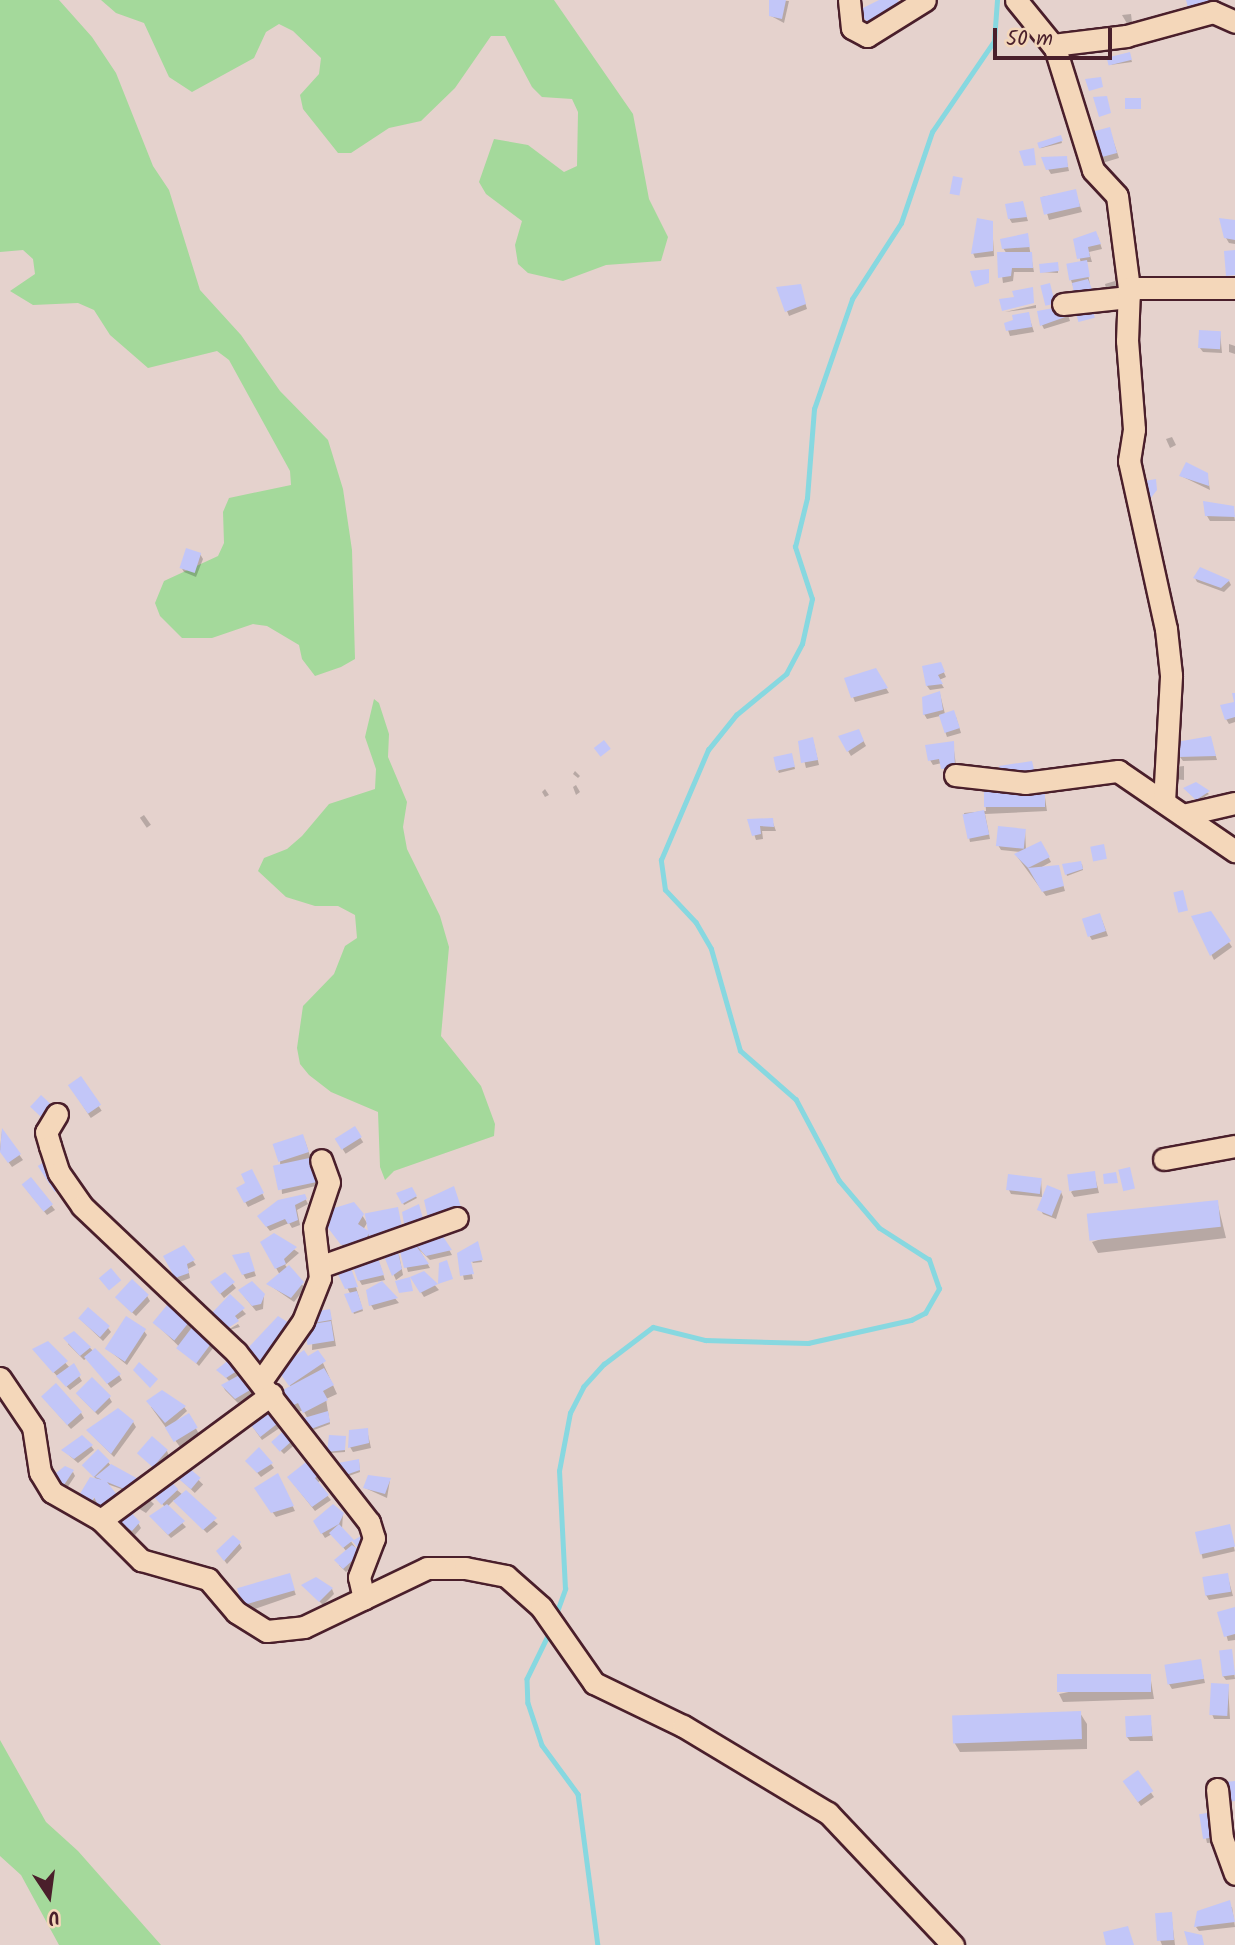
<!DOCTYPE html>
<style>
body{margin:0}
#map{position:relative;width:1235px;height:1945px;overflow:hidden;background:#e5d2cd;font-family:Kalam,sans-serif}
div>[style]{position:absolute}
.green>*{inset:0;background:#a4d99b}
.shadow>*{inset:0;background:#0003;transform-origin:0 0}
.stream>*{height:4.5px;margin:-2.25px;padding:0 2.25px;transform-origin:2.25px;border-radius:2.25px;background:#87d8e0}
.building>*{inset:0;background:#c2c6f8;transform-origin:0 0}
.roads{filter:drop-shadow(2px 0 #4a1f2b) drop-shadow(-2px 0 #4a1f2b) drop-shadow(0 2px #4a1f2b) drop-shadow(0 -2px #4a1f2b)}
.minor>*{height:21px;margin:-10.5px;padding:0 10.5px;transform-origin:10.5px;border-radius:10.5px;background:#f4d7ba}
span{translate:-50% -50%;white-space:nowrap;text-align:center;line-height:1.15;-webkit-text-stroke:6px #f4d7ba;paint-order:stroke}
.north{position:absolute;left:14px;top:1861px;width:70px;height:70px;-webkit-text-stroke:5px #f4d7ba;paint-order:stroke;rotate:167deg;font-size:19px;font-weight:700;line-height:28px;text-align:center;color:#4a1f2b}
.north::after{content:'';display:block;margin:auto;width:24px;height:32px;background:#4a1f2b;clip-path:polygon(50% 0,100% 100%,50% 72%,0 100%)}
.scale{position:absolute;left:993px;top:28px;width:119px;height:32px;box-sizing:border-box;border:4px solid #4a1f2b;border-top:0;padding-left:9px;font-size:21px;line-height:24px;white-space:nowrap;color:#4a1f2b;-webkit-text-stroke:5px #f4d7ba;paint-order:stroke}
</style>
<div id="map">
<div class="green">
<div style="clip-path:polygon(0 0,59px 0,92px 37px,116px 73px,153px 166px,169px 190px,200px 290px,241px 335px,280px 391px,328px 440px,343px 489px,352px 550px,355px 659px,341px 667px,315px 676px,302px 659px,299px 645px,267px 626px,253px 624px,212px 638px,182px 638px,160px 616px,155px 603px,164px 581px,218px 556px,224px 543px,223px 512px,229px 498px,291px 485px,290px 471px,229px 360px,217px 351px,148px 368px,110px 335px,94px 310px,78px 303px,33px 305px,10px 291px,35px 274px,33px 259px,23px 250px,0 252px)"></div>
<div style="clip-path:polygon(101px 0,554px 0,633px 114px,649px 199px,668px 237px,661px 261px,606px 265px,563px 281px,528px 273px,518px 264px,515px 245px,522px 221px,486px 194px,479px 182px,494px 139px,528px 145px,564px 172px,577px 166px,578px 112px,572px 99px,542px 97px,532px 87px,505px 36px,491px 36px,455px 88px,421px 121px,389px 128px,351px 153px,338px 153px,303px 109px,300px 95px,319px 74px,321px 58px,293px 31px,279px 24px,266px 32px,254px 58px,192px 92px,169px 77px,144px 23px,116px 13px)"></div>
<div style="clip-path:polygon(374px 699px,379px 703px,389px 734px,388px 757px,407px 802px,403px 827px,407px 849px,440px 916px,449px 947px,441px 1036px,481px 1086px,495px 1124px,494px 1136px,394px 1171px,385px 1180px,380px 1167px,378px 1112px,331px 1092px,309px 1075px,300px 1064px,297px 1048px,303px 1006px,334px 974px,345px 946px,357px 938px,355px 915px,338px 906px,315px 906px,286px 897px,258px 871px,264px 858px,287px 849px,302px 836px,329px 804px,375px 789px,376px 769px,365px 737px)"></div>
<div style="clip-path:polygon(0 1740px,46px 1822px,78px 1851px,161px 1945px,59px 1945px,21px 1875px,0 1856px)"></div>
</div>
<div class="shadow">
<div style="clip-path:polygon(771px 0,789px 1px,784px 23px,771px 16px)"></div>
<div style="clip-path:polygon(1131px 14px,1133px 31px,1132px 32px,1122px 15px)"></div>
<div style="clip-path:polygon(1130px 56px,1132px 62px,1110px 65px)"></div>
<div style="clip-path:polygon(1111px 134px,1119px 158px,1099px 164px,1097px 159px)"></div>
<div style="left:1061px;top:139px;width:4px;height:22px;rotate:76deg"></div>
<div style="clip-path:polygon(1066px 158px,1069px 171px,1051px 174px,1048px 169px)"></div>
<div style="clip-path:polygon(1075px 191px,1082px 212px,1049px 220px,1042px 197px)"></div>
<div style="clip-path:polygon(1022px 203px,1028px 221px,1012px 223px,1009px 218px)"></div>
<div style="clip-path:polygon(992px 222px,994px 256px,975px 258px,973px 253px)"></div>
<div style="clip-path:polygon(1235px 222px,1235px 244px,1229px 243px,1226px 238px)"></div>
<div style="clip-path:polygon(1027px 235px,1034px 272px,1014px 272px,1013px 281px,1003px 283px,999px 254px,1007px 254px,1003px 248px)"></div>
<div style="clip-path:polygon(1098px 237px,1102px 249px,1089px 252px,1092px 262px,1086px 262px,1091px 291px,1076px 295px,1071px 280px,1081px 263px,1075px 240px)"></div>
<div style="clip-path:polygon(1058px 266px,1058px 273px,1041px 272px)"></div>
<div style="clip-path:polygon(1115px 281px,1118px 291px,1107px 292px,1105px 284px)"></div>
<div style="clip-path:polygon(800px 286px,807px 309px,789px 316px,787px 311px)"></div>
<div style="clip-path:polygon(1036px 305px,1036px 308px,1005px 312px)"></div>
<div style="clip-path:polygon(1067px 312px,1070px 321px,1044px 329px,1042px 325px)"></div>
<div style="clip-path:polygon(1028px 314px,1034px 332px,1010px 336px,1006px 324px)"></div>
<div style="clip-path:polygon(1220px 332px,1222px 353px,1203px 352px,1200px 348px)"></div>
<div style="clip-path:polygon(1229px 344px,1235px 346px,1235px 354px,1229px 352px)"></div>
<div style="clip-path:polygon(1172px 437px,1176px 445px,1170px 448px,1166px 439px)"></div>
<div style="clip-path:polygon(1207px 474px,1210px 490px,1181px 476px)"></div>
<div style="clip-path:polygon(1233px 508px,1235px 521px,1210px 521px,1207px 516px)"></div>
<div style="clip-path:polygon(200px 554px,203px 559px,196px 577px,184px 572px,181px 567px)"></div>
<div style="clip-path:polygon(1201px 569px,1229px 581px,1231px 585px,1224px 592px,1197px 582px,1195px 578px)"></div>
<div style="clip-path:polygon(940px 664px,946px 677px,939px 680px,944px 688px,930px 690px,927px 686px)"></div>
<div style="clip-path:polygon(875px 670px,889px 693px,855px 702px,846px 679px)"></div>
<div style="clip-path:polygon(940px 694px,945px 714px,956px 717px,961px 733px,947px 737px,940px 716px,927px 719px,924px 714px)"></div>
<div style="clip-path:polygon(1235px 704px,1235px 722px,1229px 724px,1226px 719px)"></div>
<div style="clip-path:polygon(861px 736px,866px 746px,851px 756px,840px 737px)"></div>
<div style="clip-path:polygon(1210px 738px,1217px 760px,1183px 761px,1180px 757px)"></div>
<div style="clip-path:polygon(800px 743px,814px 744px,819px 765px,806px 768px)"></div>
<div style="clip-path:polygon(953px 743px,957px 773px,946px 773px,942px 763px,933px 765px,930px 760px)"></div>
<div style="clip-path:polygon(792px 757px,795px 769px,779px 773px,778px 771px)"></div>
<div style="clip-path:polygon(1184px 766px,1184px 780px,1175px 779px,1175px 767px)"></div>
<div style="clip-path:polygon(575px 771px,580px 776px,578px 778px,573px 774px)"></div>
<div style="clip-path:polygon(1196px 784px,1209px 794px,1198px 801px,1186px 790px)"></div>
<div style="clip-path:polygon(576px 785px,580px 792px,576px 795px,573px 787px)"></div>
<div style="clip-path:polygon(545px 789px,549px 795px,545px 797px,542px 792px)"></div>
<div style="clip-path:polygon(1044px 791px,1047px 811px,985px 814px,990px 839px,970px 842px,964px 813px,986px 811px,985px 795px)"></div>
<div style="left:144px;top:815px;width:12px;height:5px;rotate:55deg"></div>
<div style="clip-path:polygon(772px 820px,776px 831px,762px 831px,763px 839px,756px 840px,750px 821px)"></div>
<div style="clip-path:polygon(1025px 830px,1026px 850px,1041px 843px,1051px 862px,1038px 869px,1058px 867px,1065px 891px,1046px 896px,1016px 855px,1021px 852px,1001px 850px,998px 845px)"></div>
<div style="clip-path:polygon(1082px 864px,1083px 870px,1067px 876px,1064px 865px)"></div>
<div style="clip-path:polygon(1210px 913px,1232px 947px,1214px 960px,1193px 917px)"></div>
<div style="clip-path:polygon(1102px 920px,1108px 936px,1092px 940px,1089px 935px)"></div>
<div style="left:81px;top:1079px;width:38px;height:13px;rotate:57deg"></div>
<div style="left:354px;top:1128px;width:17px;height:21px;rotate:57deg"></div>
<div style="clip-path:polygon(2px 1131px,23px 1160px,12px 1167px,0 1150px)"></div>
<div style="clip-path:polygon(305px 1141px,320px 1185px,282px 1194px,280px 1161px)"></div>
<div style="clip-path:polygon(251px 1171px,265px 1199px,248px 1207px,238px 1189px,248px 1184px)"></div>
<div style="clip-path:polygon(1094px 1173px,1099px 1193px,1074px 1197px,1071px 1192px)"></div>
<div style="clip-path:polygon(31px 1179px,55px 1210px,47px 1215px,26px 1189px)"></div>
<div style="clip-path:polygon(1041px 1179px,1042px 1197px,1011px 1194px,1009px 1190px)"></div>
<div style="clip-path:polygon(411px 1189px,417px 1198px,404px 1205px,399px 1194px)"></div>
<div style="clip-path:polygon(1061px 1192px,1063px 1197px,1056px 1219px,1043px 1214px,1040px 1209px)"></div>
<div style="clip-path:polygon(304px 1196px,308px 1204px,297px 1210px,300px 1225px,292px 1228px,289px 1223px,270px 1231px,262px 1221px)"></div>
<div style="clip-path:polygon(1217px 1201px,1226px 1238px,1098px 1253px,1092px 1242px)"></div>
<div style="clip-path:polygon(397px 1209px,404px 1236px,347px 1252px,329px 1228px,362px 1215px,367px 1223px,363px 1230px,373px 1235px)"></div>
<div style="clip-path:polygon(274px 1235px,299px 1253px,285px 1265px,305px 1288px,294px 1302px,268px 1284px,280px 1275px,262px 1243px)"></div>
<div style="clip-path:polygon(442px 1237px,452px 1255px,430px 1260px,419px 1249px,430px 1268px,408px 1272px,401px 1249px)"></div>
<div style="clip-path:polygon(477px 1243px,482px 1262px,473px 1263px,468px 1256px,473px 1279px,464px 1280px,459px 1254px)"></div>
<div style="clip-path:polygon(183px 1247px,196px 1265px,188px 1269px,190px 1278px,180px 1282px,165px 1256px)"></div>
<div style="clip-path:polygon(384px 1253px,399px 1255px,403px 1275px,396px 1280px)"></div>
<div style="clip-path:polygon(250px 1259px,256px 1276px,246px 1279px,243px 1274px)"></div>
<div style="clip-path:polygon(380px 1265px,385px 1280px,362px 1285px,359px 1280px)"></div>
<div style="clip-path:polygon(336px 1267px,351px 1270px,363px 1311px,354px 1314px,347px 1296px,351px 1295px)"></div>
<div style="clip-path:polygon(424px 1273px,439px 1290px,424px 1297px,412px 1278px)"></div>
<div style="clip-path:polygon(225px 1274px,236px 1288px,224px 1298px,215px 1287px)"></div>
<div style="clip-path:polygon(382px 1283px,399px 1303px,374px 1310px,371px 1305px)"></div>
<div style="clip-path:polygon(243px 1295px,264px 1295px,263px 1309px,256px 1311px)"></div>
<div style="clip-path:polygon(147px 1296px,150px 1301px,136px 1316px,117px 1298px)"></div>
<div style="clip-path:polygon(230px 1297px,246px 1314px,223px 1329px)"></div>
<div style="clip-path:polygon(330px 1312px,336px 1346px,312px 1350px,313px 1322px)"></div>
<div style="clip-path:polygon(80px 1319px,108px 1328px,111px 1332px,103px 1341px)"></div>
<div style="clip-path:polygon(155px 1323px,188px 1324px,214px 1347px,199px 1366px)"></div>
<div style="clip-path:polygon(238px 1324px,240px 1327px,226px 1331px)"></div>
<div style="clip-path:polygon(144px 1331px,147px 1335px,127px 1365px,106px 1348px)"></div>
<div style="clip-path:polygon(74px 1333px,119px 1375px,122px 1380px,111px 1388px,87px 1358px,84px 1360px,68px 1344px)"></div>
<div style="clip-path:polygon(48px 1344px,70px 1368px,73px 1366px,82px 1381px,70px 1390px,37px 1354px)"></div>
<div style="clip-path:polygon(318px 1352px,337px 1394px,326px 1399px,330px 1424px,314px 1430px,303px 1410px,295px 1414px,283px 1392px,291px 1387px,280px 1369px)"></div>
<div style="clip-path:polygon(234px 1358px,258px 1391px,238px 1403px,225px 1390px,223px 1386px,230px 1382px,219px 1370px)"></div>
<div style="clip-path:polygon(80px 1397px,109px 1397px,112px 1402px,98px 1415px)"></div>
<div style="clip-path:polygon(46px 1401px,81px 1413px,84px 1418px,71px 1429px)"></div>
<div style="clip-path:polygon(269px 1403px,284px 1425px,262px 1440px,250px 1423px)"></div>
<div style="clip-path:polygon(151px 1407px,184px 1407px,187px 1411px,176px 1421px,189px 1416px,199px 1434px,180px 1447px)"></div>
<div style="clip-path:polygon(133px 1422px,136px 1427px,114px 1457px,88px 1431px)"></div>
<div style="clip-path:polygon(289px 1429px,299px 1441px,284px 1454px,272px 1442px)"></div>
<div style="clip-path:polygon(367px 1430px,371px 1448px,353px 1452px,350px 1447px)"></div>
<div style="clip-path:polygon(345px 1438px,345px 1452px,330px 1453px,329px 1452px)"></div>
<div style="clip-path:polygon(91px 1446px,94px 1450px,78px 1463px,63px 1450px)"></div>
<div style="clip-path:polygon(167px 1451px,169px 1456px,157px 1471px,139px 1453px)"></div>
<div style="clip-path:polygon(247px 1461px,271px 1464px,274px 1468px,261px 1477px)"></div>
<div style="clip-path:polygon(108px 1462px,130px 1492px,107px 1484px,102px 1478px,91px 1502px,107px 1484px,94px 1508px,82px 1502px,96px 1479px,83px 1464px)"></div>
<div style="clip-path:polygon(359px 1462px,360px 1472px,343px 1478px,342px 1477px)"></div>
<div style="left:183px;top:1465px;width:28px;height:12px;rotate:44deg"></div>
<div style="clip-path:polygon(73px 1472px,75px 1476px,63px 1494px,53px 1484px)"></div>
<div style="clip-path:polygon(320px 1474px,323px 1479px,317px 1483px,331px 1500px,315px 1511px,292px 1482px)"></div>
<div style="clip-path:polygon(278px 1476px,295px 1511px,276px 1517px,259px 1493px)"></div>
<div style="clip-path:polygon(390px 1480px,387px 1498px,365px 1488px)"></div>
<div style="clip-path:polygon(150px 1490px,177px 1490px,218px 1524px,207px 1533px,174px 1500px,167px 1507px,186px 1527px,171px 1538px,151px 1517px,165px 1507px)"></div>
<div style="clip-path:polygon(143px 1494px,154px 1504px,146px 1513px,133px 1505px)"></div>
<div style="clip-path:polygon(343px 1514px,342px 1529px,363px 1558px,346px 1572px,339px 1565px,347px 1552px,332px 1534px,325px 1538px,315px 1522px)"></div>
<div style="clip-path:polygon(114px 1518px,138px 1523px,141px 1528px,135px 1535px)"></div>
<div style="left:1229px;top:1526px;width:26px;height:33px;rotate:77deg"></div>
<div style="clip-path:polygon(239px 1543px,242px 1548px,227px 1564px,221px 1556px)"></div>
<div style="clip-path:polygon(1227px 1574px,1233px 1596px,1209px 1600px,1206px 1595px)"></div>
<div style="left:289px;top:1575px;width:21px;height:52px;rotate:71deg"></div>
<div style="clip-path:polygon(304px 1586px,332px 1589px,334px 1594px,323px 1605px)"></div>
<div style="clip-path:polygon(1235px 1609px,1235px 1640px,1228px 1641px,1220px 1613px)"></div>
<div style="clip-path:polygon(1231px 1650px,1235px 1679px,1226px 1680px,1223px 1676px)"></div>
<div style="clip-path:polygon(1200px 1661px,1205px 1683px,1172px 1689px,1169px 1684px)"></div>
<div style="clip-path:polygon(1150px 1675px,1154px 1699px,1063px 1702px,1059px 1694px)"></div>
<div style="clip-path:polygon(1228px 1685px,1230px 1719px,1214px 1719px,1212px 1714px)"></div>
<div style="clip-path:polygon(1080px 1713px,1087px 1724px,1087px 1749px,960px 1752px,954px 1742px)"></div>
<div style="clip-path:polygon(1150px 1717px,1153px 1741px,1130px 1741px,1127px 1737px)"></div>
<div style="clip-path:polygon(1137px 1772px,1154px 1797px,1141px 1806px,1127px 1786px)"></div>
<div style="clip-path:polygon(1201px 1816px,1218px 1842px,1207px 1843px)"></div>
<div style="clip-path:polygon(1232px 1907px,1235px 1927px,1199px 1931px,1196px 1927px)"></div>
<div style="clip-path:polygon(1171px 1913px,1175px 1945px,1162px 1945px,1160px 1940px)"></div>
</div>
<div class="stream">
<div style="left:555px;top:1617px;width:30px;rotate:-70deg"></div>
<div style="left:565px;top:1589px;width:118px;rotate:-92.9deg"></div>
<div style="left:559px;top:1471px;width:59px;rotate:-79.3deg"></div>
<div style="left:570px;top:1413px;width:29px;rotate:-63deg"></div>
<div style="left:583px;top:1387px;width:31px;rotate:-48deg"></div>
<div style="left:604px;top:1364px;width:61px;rotate:-37.1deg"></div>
<div style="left:653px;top:1327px;width:54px;rotate:14deg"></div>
<div style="left:705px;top:1340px;width:103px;rotate:1.7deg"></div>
<div style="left:808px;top:1343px;width:106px;rotate:-12.6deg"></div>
<div style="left:911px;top:1320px;width:16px;rotate:-27deg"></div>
<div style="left:925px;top:1313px;width:28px;rotate:-60deg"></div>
<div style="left:939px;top:1289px;width:31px;rotate:-109deg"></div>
<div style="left:929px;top:1260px;width:59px;rotate:-147.4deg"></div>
<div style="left:879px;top:1228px;width:62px;rotate:-130.4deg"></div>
<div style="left:839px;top:1181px;width:92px;rotate:-118deg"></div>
<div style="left:796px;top:1100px;width:74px;rotate:-138.8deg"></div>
<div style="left:740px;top:1051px;width:106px;rotate:-105.9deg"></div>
<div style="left:711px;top:949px;width:30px;rotate:-120deg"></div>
<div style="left:696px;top:923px;width:45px;rotate:-133.2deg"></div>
<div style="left:665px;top:890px;width:30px;rotate:-98deg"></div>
<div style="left:661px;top:860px;width:120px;rotate:-66.9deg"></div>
<div style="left:708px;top:750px;width:45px;rotate:-51.3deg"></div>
<div style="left:736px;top:715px;width:65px;rotate:-39.4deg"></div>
<div style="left:786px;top:674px;width:34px;rotate:-62deg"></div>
<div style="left:802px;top:644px;width:46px;rotate:-77.5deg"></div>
<div style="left:812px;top:599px;width:55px;rotate:-108.1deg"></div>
<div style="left:795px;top:547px;width:50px;rotate:-76.2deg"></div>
<div style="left:807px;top:498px;width:89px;rotate:-85.5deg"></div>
<div style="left:814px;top:409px;width:116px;rotate:-70.9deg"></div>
<div style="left:852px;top:299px;width:90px;rotate:-57.2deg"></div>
<div style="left:901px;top:223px;width:96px;rotate:-71.2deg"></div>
<div style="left:932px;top:132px;width:110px;rotate:-55.7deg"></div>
<div style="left:994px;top:41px;width:41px;rotate:-85.8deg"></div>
<div style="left:550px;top:1632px;width:52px;rotate:116.1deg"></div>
<div style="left:527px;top:1679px;width:24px;rotate:88deg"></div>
<div style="left:528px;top:1703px;width:44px;rotate:71.6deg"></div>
<div style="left:542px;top:1745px;width:61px;rotate:53.7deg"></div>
<div style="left:578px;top:1794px;width:152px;rotate:82.5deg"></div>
</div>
<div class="building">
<div style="clip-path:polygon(769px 0,786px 0,782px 19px,769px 16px)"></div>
<div style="clip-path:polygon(879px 0,898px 0,902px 9px,870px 27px,859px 10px)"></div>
<div style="clip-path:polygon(1186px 0,1212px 0,1215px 9px,1190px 15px)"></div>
<div style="left:1130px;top:52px;width:8px;height:24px;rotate:76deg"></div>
<div style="clip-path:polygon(1101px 77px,1103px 87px,1089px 91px,1085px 79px)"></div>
<div style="clip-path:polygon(1107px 96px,1111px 113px,1099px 117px,1093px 97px)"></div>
<div style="left:1125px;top:98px;width:16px;height:11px"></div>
<div style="left:1110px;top:127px;width:27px;height:24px;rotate:75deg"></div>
<div style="left:1061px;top:135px;width:6px;height:25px;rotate:72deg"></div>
<div style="clip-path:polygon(1034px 148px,1036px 165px,1024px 166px,1019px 151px)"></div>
<div style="clip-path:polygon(1067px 156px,1068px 167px,1046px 170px,1041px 157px)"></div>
<div style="left:953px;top:176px;width:10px;height:18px;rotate:11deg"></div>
<div style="left:1076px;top:189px;width:18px;height:37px;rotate:77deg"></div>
<div style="clip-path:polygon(1023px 201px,1027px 217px,1008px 219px,1005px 204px)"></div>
<div style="clip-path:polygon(977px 218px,993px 221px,993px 251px,971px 254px)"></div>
<div style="clip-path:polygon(1219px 218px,1235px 220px,1235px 240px,1224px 238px)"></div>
<div style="clip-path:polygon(1096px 231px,1101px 244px,1088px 247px,1090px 257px,1077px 259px,1073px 239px)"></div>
<div style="clip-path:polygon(1028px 233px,1030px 247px,1002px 249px,1000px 239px)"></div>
<div style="clip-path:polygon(1235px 250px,1235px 275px,1226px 276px,1224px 251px)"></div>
<div style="clip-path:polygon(997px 252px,1032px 252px,1033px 268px,1012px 268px,1011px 276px,998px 278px)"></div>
<div style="left:1087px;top:260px;width:17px;height:21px;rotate:80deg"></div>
<div style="left:1058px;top:262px;width:9px;height:19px;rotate:84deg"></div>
<div style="clip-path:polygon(989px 269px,989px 283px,975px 287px,970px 271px)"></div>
<div style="clip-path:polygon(1088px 279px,1092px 289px,1074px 293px,1072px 283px)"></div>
<div style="left:1050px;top:283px;width:21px;height:10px;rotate:76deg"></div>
<div style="clip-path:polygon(801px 284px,806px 304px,785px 312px,776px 287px)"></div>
<div style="clip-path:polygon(1033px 287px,1034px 303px,1002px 311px,999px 299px,1014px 297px,1012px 291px)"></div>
<div style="clip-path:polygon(1065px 306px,1068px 316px,1040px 326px,1037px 311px)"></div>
<div style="left:1092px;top:307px;width:11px;height:17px;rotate:75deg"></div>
<div style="clip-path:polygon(1029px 312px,1032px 327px,1006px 331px,1004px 323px,1013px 320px,1012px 315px)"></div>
<div style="left:1199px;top:330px;width:22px;height:18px;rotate:3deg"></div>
<div style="clip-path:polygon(1186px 462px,1208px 473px,1209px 486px,1179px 476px)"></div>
<div style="clip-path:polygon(1156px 479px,1157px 490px,1150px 499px,1140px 495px,1138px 482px)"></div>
<div style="clip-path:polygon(1203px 501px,1234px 506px,1235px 517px,1205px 516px)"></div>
<div style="left:186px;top:548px;width:16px;height:21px;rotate:18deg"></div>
<div style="clip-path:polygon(1200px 567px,1230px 580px,1221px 588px,1193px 578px)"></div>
<div style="clip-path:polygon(941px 662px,945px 672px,938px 675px,943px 684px,926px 686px,922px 666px)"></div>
<div style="clip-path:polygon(876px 668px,888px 688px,851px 698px,844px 678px)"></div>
<div style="clip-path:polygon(940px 691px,943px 710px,923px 715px,922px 697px)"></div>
<div style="clip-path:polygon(1232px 693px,1235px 693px,1235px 717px,1225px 720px,1220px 705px,1234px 702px)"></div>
<div style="left:954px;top:710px;width:19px;height:16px;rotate:72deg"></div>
<div style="clip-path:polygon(859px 729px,864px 741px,847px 752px,838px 736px)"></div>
<div style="clip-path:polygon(1211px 736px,1216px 756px,1179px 757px,1176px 742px)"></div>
<div style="clip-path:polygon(813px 737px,818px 760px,801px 763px,798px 741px)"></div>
<div style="left:604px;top:740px;width:11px;height:13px;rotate:52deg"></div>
<div style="clip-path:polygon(954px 741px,955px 768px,941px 769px,939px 759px,928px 761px,925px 745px)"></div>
<div style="left:792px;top:753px;width:14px;height:19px;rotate:78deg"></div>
<div style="clip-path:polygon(1032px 761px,1036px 778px,1002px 776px,999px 766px)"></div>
<div style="clip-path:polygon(1196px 782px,1210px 791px,1196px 800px,1183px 788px)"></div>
<div style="left:1045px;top:790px;width:17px;height:61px;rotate:90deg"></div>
<div style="left:984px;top:810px;width:25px;height:22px;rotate:78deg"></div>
<div style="clip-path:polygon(773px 818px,774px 827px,760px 826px,761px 834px,752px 836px,747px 819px)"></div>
<div style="left:998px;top:826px;width:28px;height:20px;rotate:6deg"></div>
<div style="clip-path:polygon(1041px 841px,1050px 857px,1028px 868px,1014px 854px)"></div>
<div style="left:1104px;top:844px;width:15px;height:14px;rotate:79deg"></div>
<div style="clip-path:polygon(1081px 861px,1083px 869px,1065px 875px,1062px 864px)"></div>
<div style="clip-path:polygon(1059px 865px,1064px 886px,1042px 892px,1028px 868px)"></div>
<div style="left:1183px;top:890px;width:21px;height:10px;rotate:76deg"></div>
<div style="clip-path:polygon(1211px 911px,1231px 941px,1210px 956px,1191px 916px)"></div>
<div style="left:1100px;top:913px;width:19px;height:19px;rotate:72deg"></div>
<div style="left:81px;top:1076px;width:35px;height:16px;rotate:55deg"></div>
<div style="left:41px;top:1095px;width:18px;height:16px;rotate:43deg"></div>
<div style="left:355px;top:1126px;width:13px;height:24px;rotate:58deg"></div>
<div style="clip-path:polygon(2px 1128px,21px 1154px,8px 1163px,0 1152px)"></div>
<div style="left:303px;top:1134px;width:19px;height:32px;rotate:72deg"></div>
<div style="left:314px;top:1157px;width:25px;height:42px;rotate:78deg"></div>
<div style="left:47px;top:1160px;width:31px;height:11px;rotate:57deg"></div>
<div style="left:1130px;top:1167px;width:22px;height:12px;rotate:77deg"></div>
<div style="clip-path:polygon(252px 1169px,264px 1193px,244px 1203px,236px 1188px,245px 1183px,241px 1174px)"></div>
<div style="left:1095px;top:1171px;width:17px;height:28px;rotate:83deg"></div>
<div style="clip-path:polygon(1116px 1172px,1118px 1183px,1104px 1184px,1103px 1174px)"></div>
<div style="left:1008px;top:1174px;width:34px;height:16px;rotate:7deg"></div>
<div style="left:31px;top:1177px;width:35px;height:12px;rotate:51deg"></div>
<div style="left:1047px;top:1185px;width:16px;height:27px;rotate:22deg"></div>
<div style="clip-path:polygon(454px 1186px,461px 1207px,428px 1218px,424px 1200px)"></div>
<div style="clip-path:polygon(412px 1187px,417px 1196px,402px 1204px,396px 1193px)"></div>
<div style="clip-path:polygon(305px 1194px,307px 1199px,295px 1205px,298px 1220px,288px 1224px,285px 1219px,266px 1227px,257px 1216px,278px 1200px)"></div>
<div style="left:1218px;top:1200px;width:27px;height:132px;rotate:84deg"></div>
<div style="clip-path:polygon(354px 1202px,364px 1214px,358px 1224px,370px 1232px,363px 1243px,341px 1245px,322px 1220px,331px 1209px)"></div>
<div style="clip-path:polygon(419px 1204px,425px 1226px,405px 1229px,402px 1212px)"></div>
<div style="left:398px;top:1207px;width:25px;height:34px;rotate:79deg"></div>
<div style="clip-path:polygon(274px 1233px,297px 1247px,284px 1259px,286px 1264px,275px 1269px,260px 1242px)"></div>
<div style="clip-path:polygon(442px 1235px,452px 1250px,426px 1256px,415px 1244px)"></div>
<div style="clip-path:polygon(478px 1241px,483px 1260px,471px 1262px,474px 1274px,460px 1276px,457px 1253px)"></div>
<div style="clip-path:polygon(415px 1244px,429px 1264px,404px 1268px,399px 1247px)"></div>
<div style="clip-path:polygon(184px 1245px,195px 1260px,187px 1264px,189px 1273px,175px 1278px,163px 1256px)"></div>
<div style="clip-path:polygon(397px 1248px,402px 1269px,392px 1276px,382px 1251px)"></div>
<div style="clip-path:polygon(249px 1252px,255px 1271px,242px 1275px,232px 1255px)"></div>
<div style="clip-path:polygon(378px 1258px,384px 1275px,358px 1281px,352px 1264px)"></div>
<div style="clip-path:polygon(447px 1260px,453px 1279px,438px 1284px,439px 1263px)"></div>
<div style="clip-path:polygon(349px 1263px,358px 1287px,345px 1289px,334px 1266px)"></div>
<div style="clip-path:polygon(289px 1265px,304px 1282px,291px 1298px,266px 1284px)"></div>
<div style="left:111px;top:1268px;width:16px;height:16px;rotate:50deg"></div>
<div style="clip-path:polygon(424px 1271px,438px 1284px,420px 1293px,410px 1277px)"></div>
<div style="clip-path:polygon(225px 1272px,235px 1282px,220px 1294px,210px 1282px)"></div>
<div style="clip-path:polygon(410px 1277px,413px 1291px,399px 1293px,395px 1281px)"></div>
<div style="left:132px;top:1279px;width:23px;height:25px;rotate:43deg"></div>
<div style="clip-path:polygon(252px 1281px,265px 1294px,261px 1304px,252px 1306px,238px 1290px)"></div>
<div style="clip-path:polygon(382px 1281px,398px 1298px,369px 1306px,366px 1290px)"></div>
<div style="clip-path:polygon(357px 1291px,363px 1309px,352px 1313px,344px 1294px)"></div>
<div style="clip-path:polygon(230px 1294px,245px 1308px,235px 1316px,239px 1321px,225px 1330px,210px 1315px)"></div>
<div style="left:167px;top:1305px;width:28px;height:23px;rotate:39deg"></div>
<div style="left:88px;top:1307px;width:29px;height:15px;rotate:41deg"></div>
<div style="left:330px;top:1309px;width:11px;height:20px;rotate:80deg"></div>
<div style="left:126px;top:1316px;width:24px;height:39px;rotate:33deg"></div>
<div style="clip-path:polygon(278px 1316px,294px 1326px,270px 1359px,261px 1362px,248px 1348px)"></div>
<div style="left:331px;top:1321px;width:20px;height:27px;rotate:81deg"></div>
<div style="left:193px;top:1326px;width:25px;height:28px;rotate:37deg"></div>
<div style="clip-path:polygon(74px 1331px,91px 1347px,80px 1356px,63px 1338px)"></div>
<div style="clip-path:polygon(48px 1341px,68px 1361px,53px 1373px,32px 1349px)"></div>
<div style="clip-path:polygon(95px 1348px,121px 1374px,107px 1384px,84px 1357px)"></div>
<div style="clip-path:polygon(304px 1350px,308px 1356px,318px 1350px,326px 1361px,289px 1386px,277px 1369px)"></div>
<div style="clip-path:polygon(235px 1355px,243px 1367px,226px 1378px,216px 1370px)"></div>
<div style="clip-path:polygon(139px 1362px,158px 1379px,150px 1388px,133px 1370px)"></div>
<div style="clip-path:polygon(74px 1363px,81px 1375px,66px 1387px,56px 1376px)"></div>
<div style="clip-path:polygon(324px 1368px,334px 1385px,323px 1391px,328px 1400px,303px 1413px,298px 1403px,289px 1407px,281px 1391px)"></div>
<div style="clip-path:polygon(245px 1372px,257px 1386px,235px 1399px,221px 1385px)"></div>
<div style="left:92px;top:1377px;width:27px;height:23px;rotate:45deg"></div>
<div style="left:56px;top:1383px;width:39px;height:20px;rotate:48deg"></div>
<div style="clip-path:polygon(162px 1390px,186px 1406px,165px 1423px,146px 1401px)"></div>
<div style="left:269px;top:1401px;width:23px;height:29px;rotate:52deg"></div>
<div style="clip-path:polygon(118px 1408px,134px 1421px,111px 1454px,86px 1430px)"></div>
<div style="clip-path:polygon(328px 1411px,330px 1422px,311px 1429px,304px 1418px)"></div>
<div style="left:189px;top:1413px;width:17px;height:28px;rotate:59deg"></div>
<div style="left:289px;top:1426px;width:13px;height:24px;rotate:48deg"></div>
<div style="clip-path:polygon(368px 1428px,369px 1443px,348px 1448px,349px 1430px)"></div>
<div style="clip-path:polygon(82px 1435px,93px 1445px,74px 1459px,61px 1450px)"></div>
<div style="clip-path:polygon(329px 1435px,346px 1436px,345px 1450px,327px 1452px)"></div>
<div style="left:152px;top:1436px;width:21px;height:23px;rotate:41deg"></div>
<div style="clip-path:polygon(259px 1447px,273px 1463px,257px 1473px,245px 1461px)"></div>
<div style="left:98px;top:1449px;width:17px;height:23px;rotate:45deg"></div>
<div style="clip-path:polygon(359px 1459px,360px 1470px,340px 1477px,338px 1463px)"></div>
<div style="clip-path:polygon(306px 1462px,321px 1473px,315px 1478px,329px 1495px,312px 1507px,287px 1477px)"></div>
<div style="left:183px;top:1463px;width:23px;height:15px;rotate:40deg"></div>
<div style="clip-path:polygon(111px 1464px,140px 1480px,129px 1491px,107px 1482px,118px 1496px,100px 1509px,94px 1497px,91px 1504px,78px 1497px,90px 1477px,103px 1480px,95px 1477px)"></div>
<div style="clip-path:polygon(65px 1466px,74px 1470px,60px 1491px,48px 1479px)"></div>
<div style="clip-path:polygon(278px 1473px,294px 1506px,271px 1513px,254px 1488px)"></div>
<div style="left:164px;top:1474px;width:21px;height:23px;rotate:47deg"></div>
<div style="clip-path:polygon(368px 1475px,391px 1478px,385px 1494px,363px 1488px)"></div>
<div style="clip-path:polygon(186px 1490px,217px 1518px,203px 1530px,173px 1501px)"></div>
<div style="clip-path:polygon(167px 1504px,185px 1521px,168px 1535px,149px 1516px)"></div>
<div style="clip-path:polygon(333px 1504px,344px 1513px,339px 1524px,321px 1534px,313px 1521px)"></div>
<div style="clip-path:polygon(126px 1507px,140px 1522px,132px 1531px,111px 1517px)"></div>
<div style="clip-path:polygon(339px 1524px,354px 1540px,361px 1536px,370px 1543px,360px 1550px,352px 1541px,343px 1548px,329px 1533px)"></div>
<div style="left:1230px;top:1524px;width:23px;height:36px;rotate:77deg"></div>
<div style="clip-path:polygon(233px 1535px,241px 1542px,224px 1561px,216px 1551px)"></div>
<div style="clip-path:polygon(352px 1545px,362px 1552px,343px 1569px,334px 1560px)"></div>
<div style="left:290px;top:1573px;width:18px;height:55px;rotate:74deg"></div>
<div style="left:1228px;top:1573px;width:19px;height:26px;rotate:81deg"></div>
<div style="clip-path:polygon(316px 1577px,333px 1588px,319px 1602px,301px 1585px)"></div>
<div style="clip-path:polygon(1235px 1607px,1235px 1634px,1224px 1637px,1217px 1612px)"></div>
<div style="left:1232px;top:1649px;width:26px;height:13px;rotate:83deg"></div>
<div style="left:1201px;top:1659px;width:20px;height:37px;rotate:81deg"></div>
<div style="left:1151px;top:1674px;width:18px;height:94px;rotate:90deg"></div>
<div style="left:1211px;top:1683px;width:18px;height:32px;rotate:3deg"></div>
<div style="left:1081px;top:1711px;width:28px;height:129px;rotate:88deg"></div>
<div style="left:1151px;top:1715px;width:21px;height:26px;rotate:87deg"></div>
<div style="left:1138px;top:1770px;width:26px;height:19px;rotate:54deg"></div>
<div style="clip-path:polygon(1235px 1781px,1235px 1801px,1226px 1802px,1225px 1782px)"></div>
<div style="left:1213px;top:1812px;width:25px;height:14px;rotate:81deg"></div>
<div style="clip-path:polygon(1230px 1900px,1235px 1922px,1194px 1927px,1197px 1911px)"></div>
<div style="left:1172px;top:1912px;width:28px;height:17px;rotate:86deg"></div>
<div style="clip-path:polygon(1128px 1926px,1134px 1945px,1106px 1945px,1103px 1932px)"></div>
<div style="clip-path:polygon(1184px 1931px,1202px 1935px,1204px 1945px,1188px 1945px)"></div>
</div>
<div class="roads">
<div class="minor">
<div style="left:849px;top:0;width:28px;rotate:84deg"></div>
<div style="left:852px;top:28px;width:17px;rotate:28deg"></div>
<div style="left:867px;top:36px;width:68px;rotate:-31.8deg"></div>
<div style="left:1016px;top:0;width:62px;rotate:50.9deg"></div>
<div style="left:1055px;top:48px;width:128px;rotate:72.7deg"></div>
<div style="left:1093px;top:170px;width:35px;rotate:47deg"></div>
<div style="left:1117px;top:196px;width:93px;rotate:82.6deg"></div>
<div style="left:1053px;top:45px;width:74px;rotate:-7deg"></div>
<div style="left:1126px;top:36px;width:90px;rotate:-15.4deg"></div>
<div style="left:1213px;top:12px;width:24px;rotate:24deg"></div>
<div style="left:1063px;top:304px;width:66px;rotate:-6.1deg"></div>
<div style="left:955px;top:775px;width:70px;rotate:6.5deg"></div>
<div style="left:1025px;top:783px;width:94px;rotate:-7.4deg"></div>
<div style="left:1118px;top:771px;width:142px;rotate:34.4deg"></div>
<div style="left:1164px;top:802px;width:127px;rotate:-86.8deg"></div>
<div style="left:1171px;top:675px;width:46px;rotate:-96.2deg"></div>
<div style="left:1166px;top:629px;width:172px;rotate:-102.4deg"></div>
<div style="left:1129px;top:461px;width:32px;rotate:-81deg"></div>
<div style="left:1134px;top:429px;width:88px;rotate:-94.5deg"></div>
<div style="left:1127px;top:341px;width:53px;rotate:-87.8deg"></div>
<div style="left:1129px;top:288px;width:106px"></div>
<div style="left:1183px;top:815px;width:53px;rotate:-13deg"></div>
<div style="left:57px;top:1114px;width:21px;rotate:121deg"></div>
<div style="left:46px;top:1132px;width:15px;rotate:74deg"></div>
<div style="left:50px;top:1146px;width:28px;rotate:72deg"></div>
<div style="left:59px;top:1173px;width:40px;rotate:55.1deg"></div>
<div style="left:82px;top:1206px;width:212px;rotate:43.5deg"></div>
<div style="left:236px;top:1352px;width:216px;rotate:52deg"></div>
<div style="left:369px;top:1522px;width:17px;rotate:73deg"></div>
<div style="left:374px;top:1538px;width:42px;rotate:111deg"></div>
<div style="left:359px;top:1577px;width:22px;rotate:77deg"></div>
<div style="left:1164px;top:1159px;width:72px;rotate:-10.4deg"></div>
<div style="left:322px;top:1266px;width:143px;rotate:-19.6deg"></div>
<div style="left:0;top:1378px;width:59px;rotate:56deg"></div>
<div style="left:33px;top:1427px;width:46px;rotate:81.2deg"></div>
<div style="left:40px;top:1472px;width:23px;rotate:59deg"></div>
<div style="left:52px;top:1492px;width:56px;rotate:29.7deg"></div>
<div style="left:101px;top:1520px;width:57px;rotate:45deg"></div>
<div style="left:141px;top:1560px;width:70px;rotate:15.8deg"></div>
<div style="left:208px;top:1579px;width:43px;rotate:49.7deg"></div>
<div style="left:236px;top:1612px;width:36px;rotate:32deg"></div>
<div style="left:267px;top:1631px;width:37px;rotate:-6deg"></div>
<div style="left:304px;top:1627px;width:136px;rotate:-25.6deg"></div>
<div style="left:427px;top:1568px;width:38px"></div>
<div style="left:465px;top:1568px;width:42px;rotate:11deg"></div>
<div style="left:506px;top:1576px;width:47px;rotate:41.5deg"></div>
<div style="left:541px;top:1607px;width:93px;rotate:55.1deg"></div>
<div style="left:594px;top:1683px;width:99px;rotate:25.8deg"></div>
<div style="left:683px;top:1726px;width:169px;rotate:31deg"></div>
<div style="left:828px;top:1813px;width:182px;rotate:46.6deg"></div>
<div style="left:261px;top:1381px;width:73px;rotate:-55deg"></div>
<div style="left:303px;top:1321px;width:46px;rotate:-68.4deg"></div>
<div style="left:320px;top:1278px;width:51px;rotate:-96.7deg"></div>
<div style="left:314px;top:1227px;width:47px;rotate:-71.6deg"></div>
<div style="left:329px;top:1182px;width:23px;rotate:-110deg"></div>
<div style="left:101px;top:1520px;width:212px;rotate:-36.4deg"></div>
<div style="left:1217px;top:1789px;width:49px;rotate:84.2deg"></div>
<div style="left:1222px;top:1838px;width:38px;rotate:70deg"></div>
</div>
</div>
<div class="north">U</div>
<div class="scale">50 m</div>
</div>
